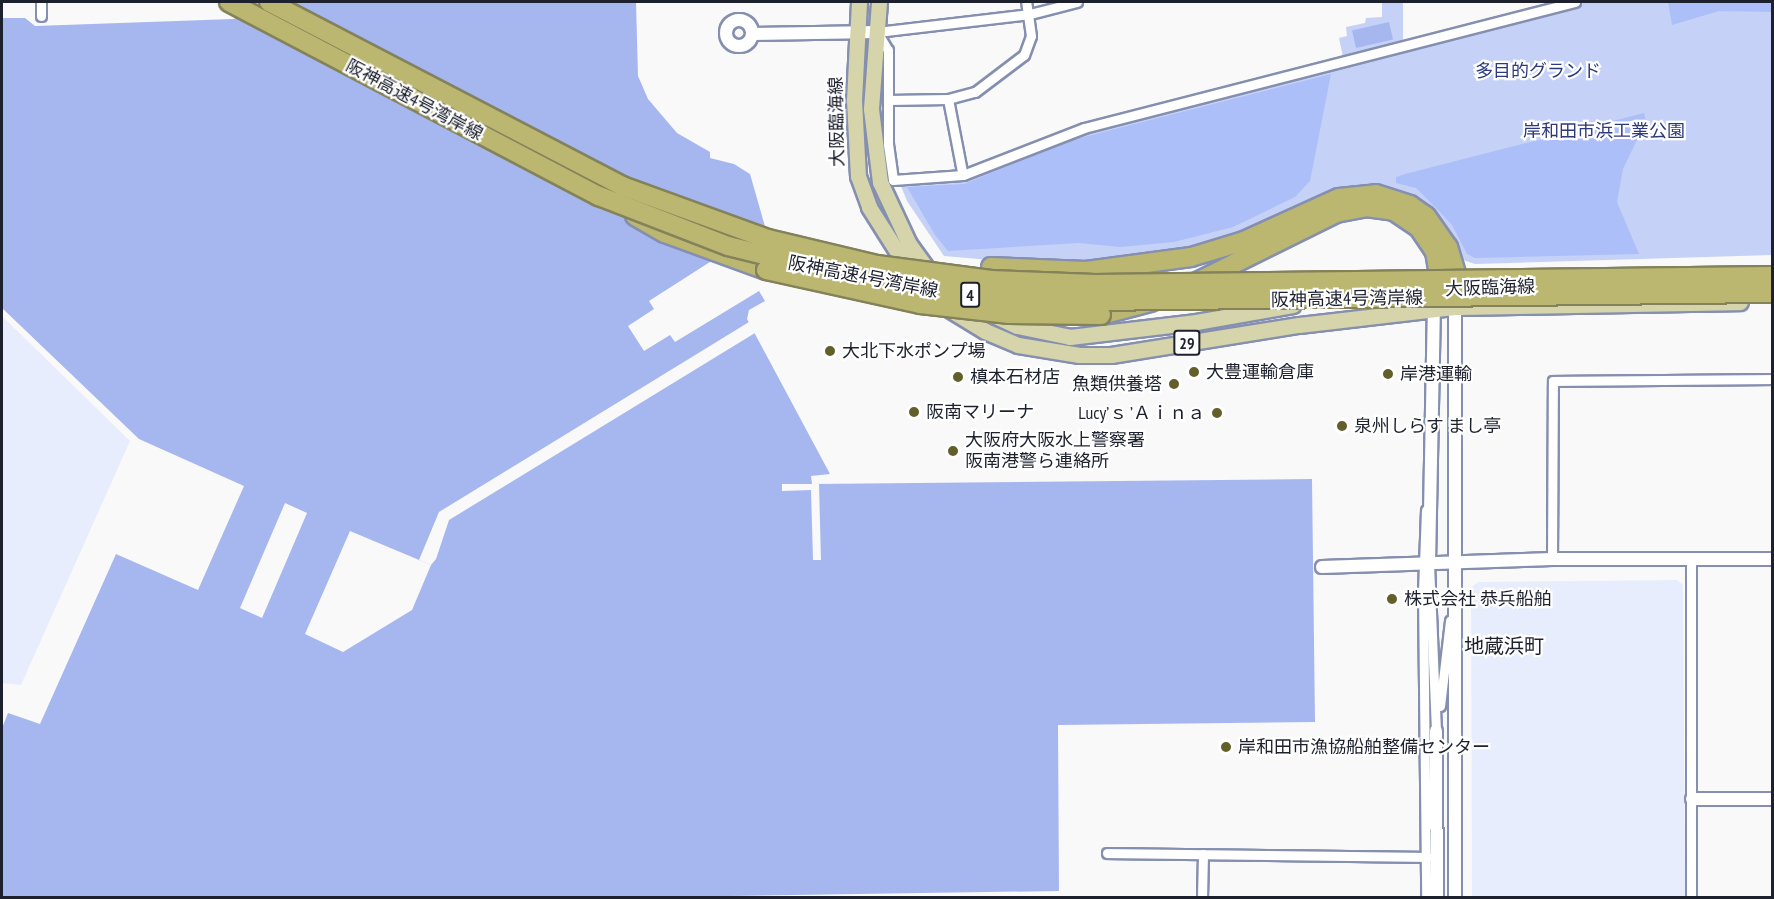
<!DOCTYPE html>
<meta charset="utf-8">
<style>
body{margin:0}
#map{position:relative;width:1774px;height:899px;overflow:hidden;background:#f9f9f9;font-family:"PT Sans Narrow","Noto Sans JP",sans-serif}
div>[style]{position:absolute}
.built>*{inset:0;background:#e7edfd}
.green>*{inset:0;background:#c5d1f6}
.forest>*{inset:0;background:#adbff8}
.water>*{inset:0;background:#a6b7f0;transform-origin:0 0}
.pier>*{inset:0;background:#f9f9f9}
.roads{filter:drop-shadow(2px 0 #858faf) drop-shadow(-2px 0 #858faf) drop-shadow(0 2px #858faf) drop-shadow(0 -2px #858faf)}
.minor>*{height:9px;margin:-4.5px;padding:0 4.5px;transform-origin:4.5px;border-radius:4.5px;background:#fff}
.tertiary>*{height:12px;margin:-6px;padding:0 6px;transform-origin:6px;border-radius:6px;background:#fff}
.tertiary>.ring{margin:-6px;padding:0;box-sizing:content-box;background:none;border:12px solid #fff;border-radius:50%}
.primary>*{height:15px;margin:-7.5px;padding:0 7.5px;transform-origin:7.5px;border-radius:7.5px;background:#d6d4aa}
.motorway>*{height:18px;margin:-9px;padding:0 9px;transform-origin:9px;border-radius:9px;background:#bbb771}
.bridges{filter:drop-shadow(2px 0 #84825a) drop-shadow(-2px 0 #84825a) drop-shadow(0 2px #84825a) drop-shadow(0 -2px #84825a)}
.motorway-bridge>*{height:18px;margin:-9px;padding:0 9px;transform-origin:9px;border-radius:9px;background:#bbb771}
.dots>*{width:16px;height:16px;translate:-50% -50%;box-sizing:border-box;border:3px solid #fff;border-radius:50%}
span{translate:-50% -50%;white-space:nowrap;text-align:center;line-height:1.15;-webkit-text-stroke:4.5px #fff;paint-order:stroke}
.shield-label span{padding:2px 4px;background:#fff;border:2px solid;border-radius:4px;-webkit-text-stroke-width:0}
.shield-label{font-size:16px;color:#1d212e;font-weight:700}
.park-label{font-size:18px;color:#2c3a7d}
.street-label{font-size:18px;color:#1d212e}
.poi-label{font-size:18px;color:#1d212e}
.left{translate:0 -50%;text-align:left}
.right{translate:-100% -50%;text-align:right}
.neighbourhood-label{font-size:20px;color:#1d212e}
.frame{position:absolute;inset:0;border:3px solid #1d212e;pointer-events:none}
</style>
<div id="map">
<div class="built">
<div style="clip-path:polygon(2px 316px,130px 441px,21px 685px,2px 683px)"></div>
<div style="clip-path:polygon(1677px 580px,1683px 585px,1685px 897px,1472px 897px,1471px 588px,1478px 582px)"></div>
</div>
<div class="green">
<div style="clip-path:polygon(1382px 2px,1403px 2px,1403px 42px,1343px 57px,1339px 38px,1347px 36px,1346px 27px,1365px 23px,1366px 18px,1382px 17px)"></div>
<div style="clip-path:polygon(1587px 2px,1772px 2px,1772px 255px,1475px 264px,1463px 260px,1447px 228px,1415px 197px,1394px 189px,1363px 185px,1315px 198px,1223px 241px,1166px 254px,1120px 261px,1002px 261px,944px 256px,907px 201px,899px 181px,963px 179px,1096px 129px)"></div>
</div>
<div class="forest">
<div style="clip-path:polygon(1668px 2px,1772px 2px,1772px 12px,1719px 11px,1672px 25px)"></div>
<div style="clip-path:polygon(1331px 74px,1310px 181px,1295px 197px,1233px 227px,1174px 242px,1120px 247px,1079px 243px,948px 251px,935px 235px,907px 187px,964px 184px,1072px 140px)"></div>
<div style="clip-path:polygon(1644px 113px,1646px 121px,1623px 169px,1617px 202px,1639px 254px,1475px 258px,1467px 254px,1452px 225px,1438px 210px,1416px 188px,1396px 183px,1396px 177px,1405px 174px)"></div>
</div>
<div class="water">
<div style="clip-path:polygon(evenodd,294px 2px,636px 2px,638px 76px,648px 99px,677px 133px,710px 152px,710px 158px,734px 164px,750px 174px,766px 230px,753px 272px,713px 260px,649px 301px,654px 309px,628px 326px,644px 351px,670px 335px,675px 342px,759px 291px,765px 301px,749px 310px,747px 319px,830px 474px,811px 476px,812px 484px,1312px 479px,1315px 722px,1058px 725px,1059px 891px,593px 898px,2px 897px,2px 728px,8px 713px,40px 724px,116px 554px,198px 590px,244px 486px,139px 439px,2px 308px,2px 18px,25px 18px,35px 26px,233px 19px,294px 2px,285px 503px,307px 513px,262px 618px,240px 608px,285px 503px,294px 2px,350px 531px,431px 565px,412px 610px,343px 652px,305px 634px,350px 531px)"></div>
<div style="left:1389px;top:22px;width:18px;height:38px;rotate:77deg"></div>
</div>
<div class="pier">
<div style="clip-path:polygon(749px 322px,755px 333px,449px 520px,436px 559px,431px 565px,419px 560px,439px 512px)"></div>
<div style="clip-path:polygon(782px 484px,819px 484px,821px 560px,813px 560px,811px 490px,782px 491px)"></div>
</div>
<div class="roads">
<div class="minor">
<div style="left:41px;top:2px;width:14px;rotate:90deg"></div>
<div style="left:1077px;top:2px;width:49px;rotate:165.7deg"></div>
<div style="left:1030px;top:14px;width:154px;rotate:173.3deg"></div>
<div style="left:877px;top:32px;width:21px;rotate:59deg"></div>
<div style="left:888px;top:50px;width:94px;rotate:90deg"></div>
<div style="left:888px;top:144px;width:36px;rotate:82deg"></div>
<div style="left:893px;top:180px;width:70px;rotate:-4.1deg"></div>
<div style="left:963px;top:175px;width:130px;rotate:-21.2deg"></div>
<div style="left:1084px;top:128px;width:507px;rotate:-14.39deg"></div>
<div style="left:948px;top:99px;width:74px;rotate:79.1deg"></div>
<div style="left:888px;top:100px;width:60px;rotate:-1deg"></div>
<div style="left:948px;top:99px;width:28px;rotate:-15deg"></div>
<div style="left:975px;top:92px;width:61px;rotate:-37.1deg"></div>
<div style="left:1024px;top:55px;width:20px;rotate:-70deg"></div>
<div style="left:1031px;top:36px;width:34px;rotate:-98deg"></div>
<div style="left:1426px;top:510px;width:82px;rotate:92.1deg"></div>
<div style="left:1423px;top:592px;width:306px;rotate:89.4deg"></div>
<div style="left:1552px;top:559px;width:178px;rotate:-89.7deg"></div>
<div style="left:1553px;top:381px;width:219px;rotate:-0.5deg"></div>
<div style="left:1429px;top:564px;width:167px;rotate:87.6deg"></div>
<div style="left:1440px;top:706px;width:86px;rotate:-83.3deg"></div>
<div style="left:1107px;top:853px;width:320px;rotate:0.7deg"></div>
<div style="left:1202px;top:898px;width:44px;rotate:-88.7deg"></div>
<div style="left:1691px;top:898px;width:339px;rotate:-90deg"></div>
</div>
<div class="tertiary">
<div class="ring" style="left:726px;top:20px;width:14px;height:14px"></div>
<div style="left:752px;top:34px;width:125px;rotate:-0.9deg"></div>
<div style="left:1455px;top:299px;width:599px;rotate:90deg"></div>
<div style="left:1429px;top:564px;width:263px;rotate:-88.9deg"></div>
<div style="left:1322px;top:567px;width:230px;rotate:-2deg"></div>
<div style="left:1552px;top:559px;width:220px"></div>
<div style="left:1436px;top:731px;width:167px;rotate:89.7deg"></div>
<div style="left:1692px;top:799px;width:80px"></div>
</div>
<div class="primary">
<div style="left:859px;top:2px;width:98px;rotate:92.9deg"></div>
<div style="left:854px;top:100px;width:76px;rotate:87deg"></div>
<div style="left:858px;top:176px;width:33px;rotate:70deg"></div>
<div style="left:869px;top:207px;width:80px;rotate:57.7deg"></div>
<div style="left:879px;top:2px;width:107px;rotate:94.3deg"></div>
<div style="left:871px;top:109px;width:74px;rotate:83deg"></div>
<div style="left:880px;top:182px;width:68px;rotate:64.9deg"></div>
<div style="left:909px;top:244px;width:41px;rotate:54deg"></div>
<div style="left:944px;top:306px;width:48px;rotate:31.4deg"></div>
<div style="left:985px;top:331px;width:36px;rotate:23deg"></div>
<div style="left:1018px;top:345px;width:62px;rotate:9.3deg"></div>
<div style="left:1079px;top:355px;width:32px"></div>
<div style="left:1111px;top:355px;width:190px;rotate:-9.1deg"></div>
<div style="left:1299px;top:325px;width:156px;rotate:-6.6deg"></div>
<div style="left:1454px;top:307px;width:286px;rotate:-1deg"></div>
<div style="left:993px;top:315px;width:26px;rotate:25deg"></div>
<div style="left:1017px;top:326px;width:54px;rotate:11.7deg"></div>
<div style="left:1070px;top:337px;width:127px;rotate:-6.8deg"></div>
<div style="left:1196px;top:322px;width:98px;rotate:-9.9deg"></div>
</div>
<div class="motorway">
<div style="left:635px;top:216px;width:34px;rotate:30deg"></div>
<div style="left:665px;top:233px;width:108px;rotate:20.1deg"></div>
<div style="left:991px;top:267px;width:95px;rotate:2.4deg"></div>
<div style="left:1086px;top:271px;width:106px;rotate:-7.6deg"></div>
<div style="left:1191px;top:257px;width:55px;rotate:-16.8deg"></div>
<div style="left:1244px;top:241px;width:104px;rotate:-24.4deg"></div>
<div style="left:1339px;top:198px;width:37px;rotate:-6deg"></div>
<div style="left:1376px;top:194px;width:36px;rotate:18deg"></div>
<div style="left:1410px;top:205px;width:19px;rotate:35deg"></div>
<div style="left:1426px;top:216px;width:38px;rotate:55deg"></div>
<div style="left:1448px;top:247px;width:28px;rotate:73deg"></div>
<div style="left:1193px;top:284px;width:160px;rotate:-26.4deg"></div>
<div style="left:1336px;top:213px;width:31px;rotate:-11deg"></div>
<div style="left:1366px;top:207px;width:28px;rotate:8deg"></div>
<div style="left:1394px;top:211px;width:30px;rotate:34deg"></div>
<div style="left:1419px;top:228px;width:29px;rotate:56deg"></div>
<div style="left:1435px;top:252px;width:23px;rotate:80deg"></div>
<div style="left:1101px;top:315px;width:52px;rotate:-14.6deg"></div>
</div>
</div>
<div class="bridges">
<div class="motorway-bridge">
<div style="left:229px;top:2px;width:418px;rotate:27.7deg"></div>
<div style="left:599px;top:196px;width:138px;rotate:21.2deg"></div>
<div style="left:728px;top:246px;width:154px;rotate:13.9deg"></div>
<div style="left:878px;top:283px;width:114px;rotate:7.1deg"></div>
<div style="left:991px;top:297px;width:102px;rotate:2.2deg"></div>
<div style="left:1093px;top:301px;width:679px;rotate:-0.68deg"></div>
<div style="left:269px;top:2px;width:398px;rotate:27.5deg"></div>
<div style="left:622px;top:186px;width:155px;rotate:20deg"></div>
<div style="left:768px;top:239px;width:112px;rotate:13.4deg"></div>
<div style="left:877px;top:265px;width:115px;rotate:7.5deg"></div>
<div style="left:991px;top:280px;width:104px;rotate:2.2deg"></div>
<div style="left:1095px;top:284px;width:677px;rotate:-0.68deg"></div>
<div style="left:766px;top:270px;width:158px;rotate:12.4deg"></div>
<div style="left:920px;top:304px;width:90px;rotate:6.4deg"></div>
<div style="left:1009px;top:314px;width:92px;rotate:0.6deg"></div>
</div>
</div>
<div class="dots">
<div style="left:830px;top:351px;background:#625f2b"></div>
<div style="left:1194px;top:372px;background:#625f2b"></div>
<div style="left:1388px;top:374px;background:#625f2b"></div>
<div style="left:958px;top:377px;background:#625f2b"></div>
<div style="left:1174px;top:384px;background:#625f2b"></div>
<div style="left:914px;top:412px;background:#625f2b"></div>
<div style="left:1217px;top:413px;background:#625f2b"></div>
<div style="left:1342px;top:426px;background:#625f2b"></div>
<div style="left:953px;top:451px;background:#625f2b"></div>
<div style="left:1392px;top:599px;background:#625f2b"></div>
<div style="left:1226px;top:747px;background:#625f2b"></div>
</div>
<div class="shield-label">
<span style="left:970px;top:295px">4</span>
<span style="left:1187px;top:343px">29</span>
</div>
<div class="park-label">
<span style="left:1538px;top:71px">多目的グランド</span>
<span style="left:1604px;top:131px">岸和田市浜工業公園</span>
</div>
<div class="street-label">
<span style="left:414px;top:100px;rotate:28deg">阪神高速4号湾岸線</span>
<span style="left:837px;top:122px;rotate:-91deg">大阪臨海線</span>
<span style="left:863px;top:277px;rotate:11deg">阪神高速4号湾岸線</span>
<span style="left:1490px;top:288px;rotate:-2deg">大阪臨海線</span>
<span style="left:1347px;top:299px;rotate:-1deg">阪神高速4号湾岸線</span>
</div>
<div class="poi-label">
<span class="left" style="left:842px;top:351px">大北下水ポンプ場</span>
<span class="left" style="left:1206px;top:372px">大豊運輸倉庫</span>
<span class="left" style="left:1400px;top:374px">岸港運輸</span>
<span class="left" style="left:970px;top:377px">槙本石材店</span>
<span class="right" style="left:1162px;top:384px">魚類供養塔</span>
<span class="left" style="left:926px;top:412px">阪南マリーナ</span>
<span class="right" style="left:1205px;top:413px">Lucy’ｓ ’Ａｉｎａ</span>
<span class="left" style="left:1354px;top:426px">泉州しらす まし亭</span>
<span class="left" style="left:965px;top:451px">大阪府大阪水上警察署<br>阪南港警ら連絡所</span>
<span class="left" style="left:1404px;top:599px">株式会社 恭兵船舶</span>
<span class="left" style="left:1238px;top:747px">岸和田市漁協船舶整備センター</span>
</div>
<div class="neighbourhood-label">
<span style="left:1504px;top:646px">地蔵浜町</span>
</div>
<div class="frame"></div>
</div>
